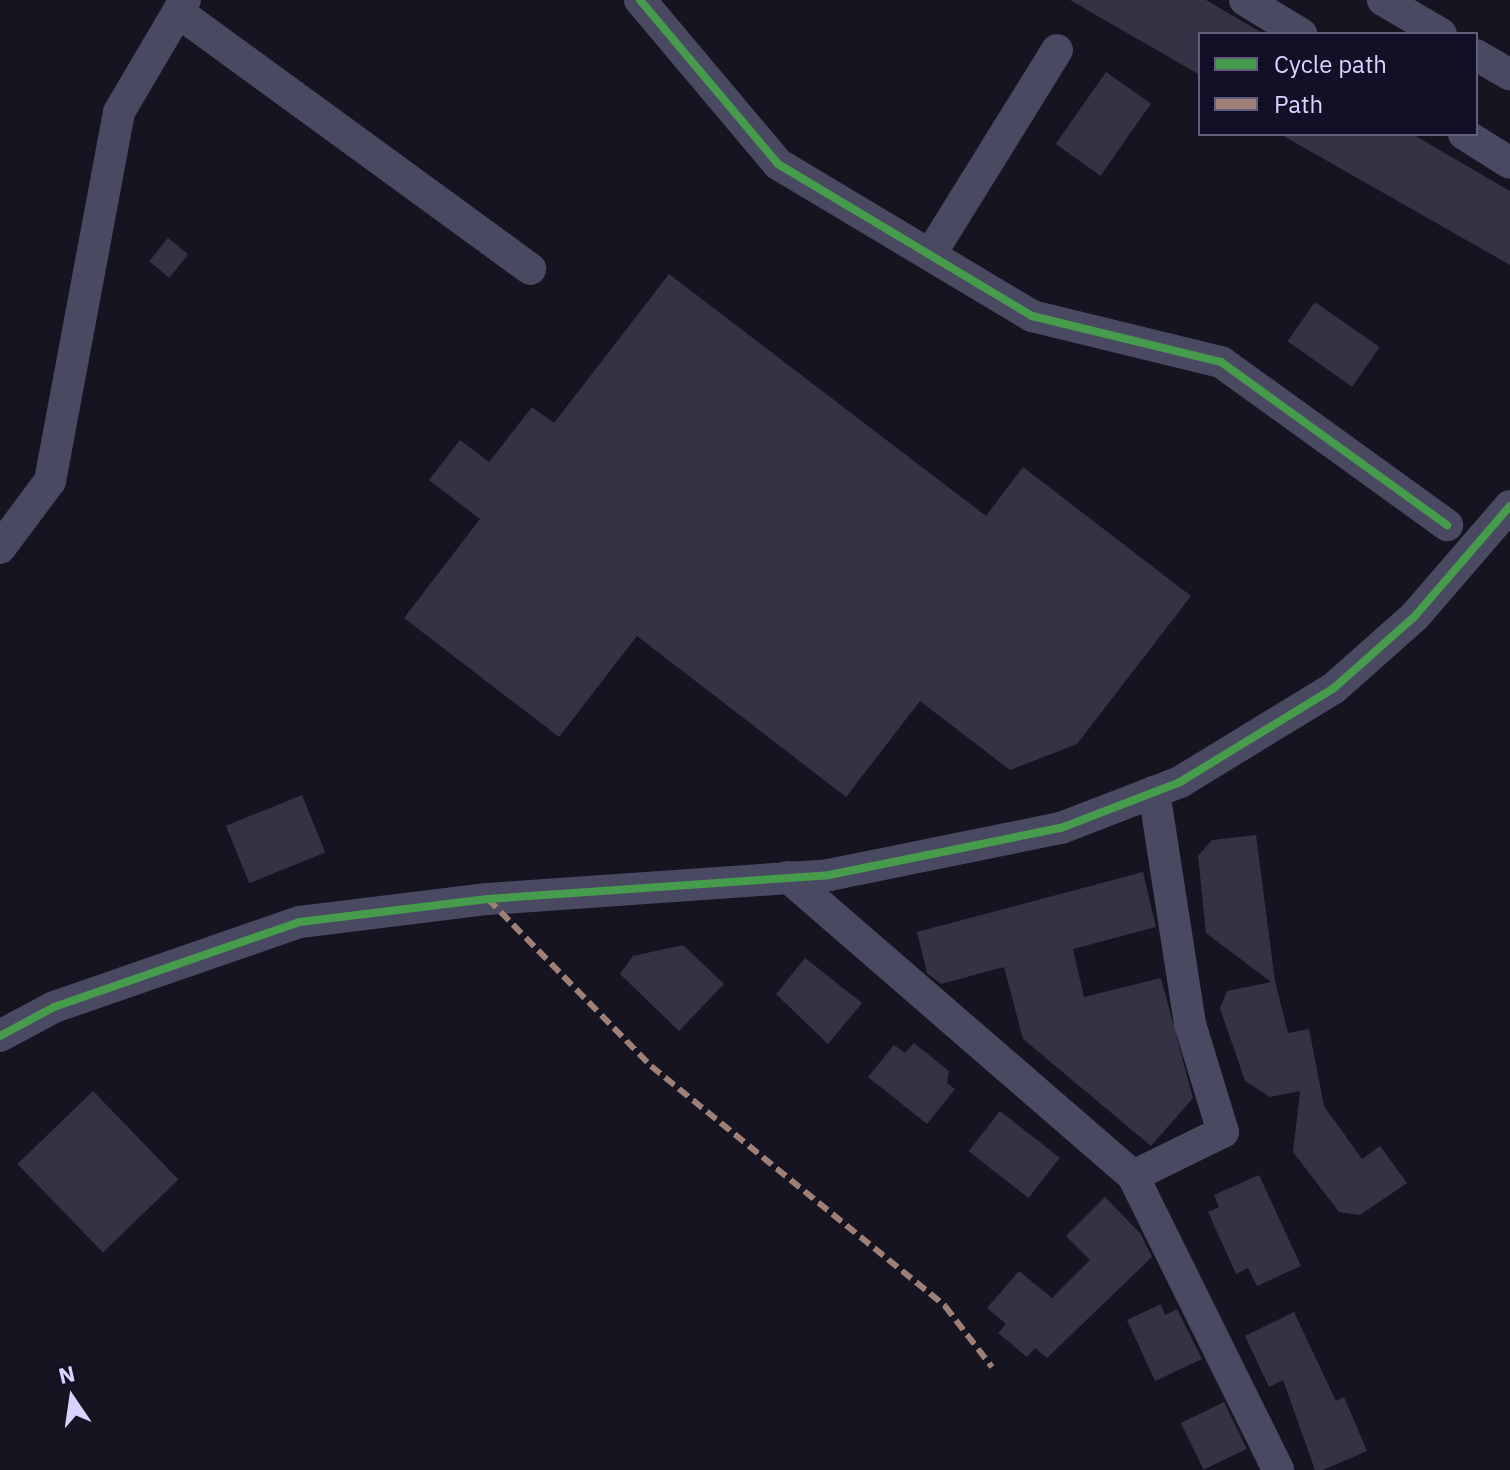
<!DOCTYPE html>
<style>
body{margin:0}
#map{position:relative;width:1510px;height:1470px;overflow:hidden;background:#161421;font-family:"IBM Plex Sans",sans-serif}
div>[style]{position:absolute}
.building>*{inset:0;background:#343243;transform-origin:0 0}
.street>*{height:32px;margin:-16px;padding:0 16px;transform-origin:16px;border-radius:16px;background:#4a4962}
.quiet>*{height:6px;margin-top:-3px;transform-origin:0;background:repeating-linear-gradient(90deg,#9e8076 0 12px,transparent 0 18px)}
.cycleway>*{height:8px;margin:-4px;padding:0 4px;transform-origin:4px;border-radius:4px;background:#469c4c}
span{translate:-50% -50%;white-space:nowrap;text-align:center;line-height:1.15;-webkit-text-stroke:8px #130f26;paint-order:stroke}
.legend{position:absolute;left:1198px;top:32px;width:280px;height:104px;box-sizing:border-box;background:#130f26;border:2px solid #625e7d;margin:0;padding:10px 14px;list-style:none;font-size:24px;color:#d9d4ff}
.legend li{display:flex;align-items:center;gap:16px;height:40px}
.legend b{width:40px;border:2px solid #625e7d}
.north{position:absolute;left:32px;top:1358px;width:80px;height:80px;-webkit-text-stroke:6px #130f26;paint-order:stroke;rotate:347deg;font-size:22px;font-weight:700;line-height:32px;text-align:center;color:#d9d4ff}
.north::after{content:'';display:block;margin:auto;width:28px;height:36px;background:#d9d4ff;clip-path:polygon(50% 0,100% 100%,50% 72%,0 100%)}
</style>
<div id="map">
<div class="building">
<div style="clip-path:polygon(1070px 0,1206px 0,1264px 34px,1200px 34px,1200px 75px)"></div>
<div style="left:1106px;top:72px;width:55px;height:88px;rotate:35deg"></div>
<div style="clip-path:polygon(1280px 134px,1412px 134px,1510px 191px,1510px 265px)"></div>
<div style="left:168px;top:238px;width:26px;height:30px;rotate:39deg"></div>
<div style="clip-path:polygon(669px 274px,986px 516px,1023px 467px,1191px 596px,1077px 744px,1010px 770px,920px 701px,846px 797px,637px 636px,559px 737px,404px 618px,480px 519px,429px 480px,460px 440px,489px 462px,532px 407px,554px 423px)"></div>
<div style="left:1315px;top:302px;width:79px;height:48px;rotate:35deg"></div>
<div style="left:302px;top:795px;width:62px;height:82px;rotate:68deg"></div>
<div style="clip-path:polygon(1256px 835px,1275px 981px,1288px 1033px,1309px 1029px,1324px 1106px,1362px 1159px,1380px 1146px,1407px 1183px,1360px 1215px,1339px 1212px,1293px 1152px,1300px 1091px,1270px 1097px,1245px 1081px,1220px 1008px,1227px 991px,1271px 982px,1206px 933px,1198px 856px,1212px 840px)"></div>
<div style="clip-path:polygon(1143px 872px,1156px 927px,1073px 949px,1084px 997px,1161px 978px,1193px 1098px,1151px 1146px,1023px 1039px,1004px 967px,941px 984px,927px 973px,917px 932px)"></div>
<div style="clip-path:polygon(683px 945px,724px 984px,679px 1031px,620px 974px,633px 956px)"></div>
<div style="clip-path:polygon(805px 958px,862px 1003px,828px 1044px,776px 994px)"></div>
<div style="clip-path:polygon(914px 1043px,949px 1071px,947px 1083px,955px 1089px,927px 1124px,868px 1077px,894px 1045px,905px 1053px)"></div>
<div style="left:93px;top:1091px;width:123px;height:105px;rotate:46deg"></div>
<div style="left:1000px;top:1111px;width:76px;height:51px;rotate:38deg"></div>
<div style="clip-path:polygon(1259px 1175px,1301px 1266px,1257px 1286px,1248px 1268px,1236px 1274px,1208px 1212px,1219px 1207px,1214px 1195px)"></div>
<div style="clip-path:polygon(1105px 1197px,1140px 1233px,1152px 1257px,1047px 1358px,1035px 1348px,1027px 1357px,998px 1333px,1006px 1324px,987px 1308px,1019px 1271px,1052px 1298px,1090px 1260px,1066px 1236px)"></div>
<div style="clip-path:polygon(1161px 1304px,1165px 1315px,1177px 1309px,1202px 1359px,1155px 1381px,1127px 1320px)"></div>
<div style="clip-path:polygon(1294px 1312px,1336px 1401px,1344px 1397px,1367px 1451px,1323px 1470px,1315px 1470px,1283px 1380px,1269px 1387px,1245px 1336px)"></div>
<div style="left:1224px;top:1402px;width:52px;height:48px;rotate:64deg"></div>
</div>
<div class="street">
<div style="left:640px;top:0;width:214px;rotate:49.9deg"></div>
<div style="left:778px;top:164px;width:296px;rotate:30.9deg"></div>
<div style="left:1032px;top:316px;width:195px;rotate:13.7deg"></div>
<div style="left:1221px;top:362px;width:279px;rotate:35.8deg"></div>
<div style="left:1245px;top:0;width:66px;rotate:31.3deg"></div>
<div style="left:1383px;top:0;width:67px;rotate:30.4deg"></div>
<div style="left:178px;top:12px;width:436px;rotate:36.1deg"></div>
<div style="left:1476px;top:55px;width:39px;rotate:30deg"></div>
<div style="left:1464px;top:134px;width:54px;rotate:32.2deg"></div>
<div style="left:930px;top:255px;width:241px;rotate:-58.2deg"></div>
<div style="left:0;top:548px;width:84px;rotate:-53.3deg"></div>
<div style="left:50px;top:481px;width:375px;rotate:-79.4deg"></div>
<div style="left:119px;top:112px;width:130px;rotate:-59.5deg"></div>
<div style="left:788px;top:877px;width:457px;rotate:40.9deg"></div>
<div style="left:1133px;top:1176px;width:328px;rotate:63.7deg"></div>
<div style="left:0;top:1036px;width:61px;rotate:-28.2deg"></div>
<div style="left:54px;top:1007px;width:260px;rotate:-19.1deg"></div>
<div style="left:300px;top:922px;width:189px;rotate:-7deg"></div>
<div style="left:488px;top:899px;width:342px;rotate:-4deg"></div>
<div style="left:829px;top:875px;width:237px;rotate:-11.5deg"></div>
<div style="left:1061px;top:828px;width:128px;rotate:-21.1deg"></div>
<div style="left:1180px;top:782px;width:180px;rotate:-31.4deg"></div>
<div style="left:1334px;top:688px;width:108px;rotate:-41.6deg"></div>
<div style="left:1415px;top:616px;width:145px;rotate:-49.2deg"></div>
<div style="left:1133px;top:1176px;width:100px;rotate:-26.1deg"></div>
<div style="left:1223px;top:1132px;width:113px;rotate:-107deg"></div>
<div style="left:1190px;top:1024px;width:235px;rotate:-98.8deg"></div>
</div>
<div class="quiet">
<div style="left:488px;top:899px;width:233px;rotate:45.7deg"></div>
<div style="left:651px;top:1066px;width:380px;rotate:39.2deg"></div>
<div style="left:945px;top:1306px;width:77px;rotate:52.4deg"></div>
</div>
<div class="cycleway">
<div style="left:640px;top:0;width:214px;rotate:49.9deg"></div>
<div style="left:778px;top:164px;width:296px;rotate:30.9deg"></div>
<div style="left:1032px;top:316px;width:195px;rotate:13.7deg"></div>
<div style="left:1221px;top:362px;width:279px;rotate:35.8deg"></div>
<div style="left:0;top:1036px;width:61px;rotate:-28.2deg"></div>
<div style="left:54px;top:1007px;width:260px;rotate:-19.1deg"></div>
<div style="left:300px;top:922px;width:189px;rotate:-7deg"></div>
<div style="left:488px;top:899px;width:342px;rotate:-4deg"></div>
<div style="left:829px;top:875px;width:237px;rotate:-11.5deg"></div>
<div style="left:1061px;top:828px;width:128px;rotate:-21.1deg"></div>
<div style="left:1180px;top:782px;width:180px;rotate:-31.4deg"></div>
<div style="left:1334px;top:688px;width:108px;rotate:-41.6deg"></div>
<div style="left:1415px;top:616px;width:145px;rotate:-49.2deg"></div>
</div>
<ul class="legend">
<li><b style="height:10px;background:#469c4c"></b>Cycle path</li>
<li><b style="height:10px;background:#9e8076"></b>Path</li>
</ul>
<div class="north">N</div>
</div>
